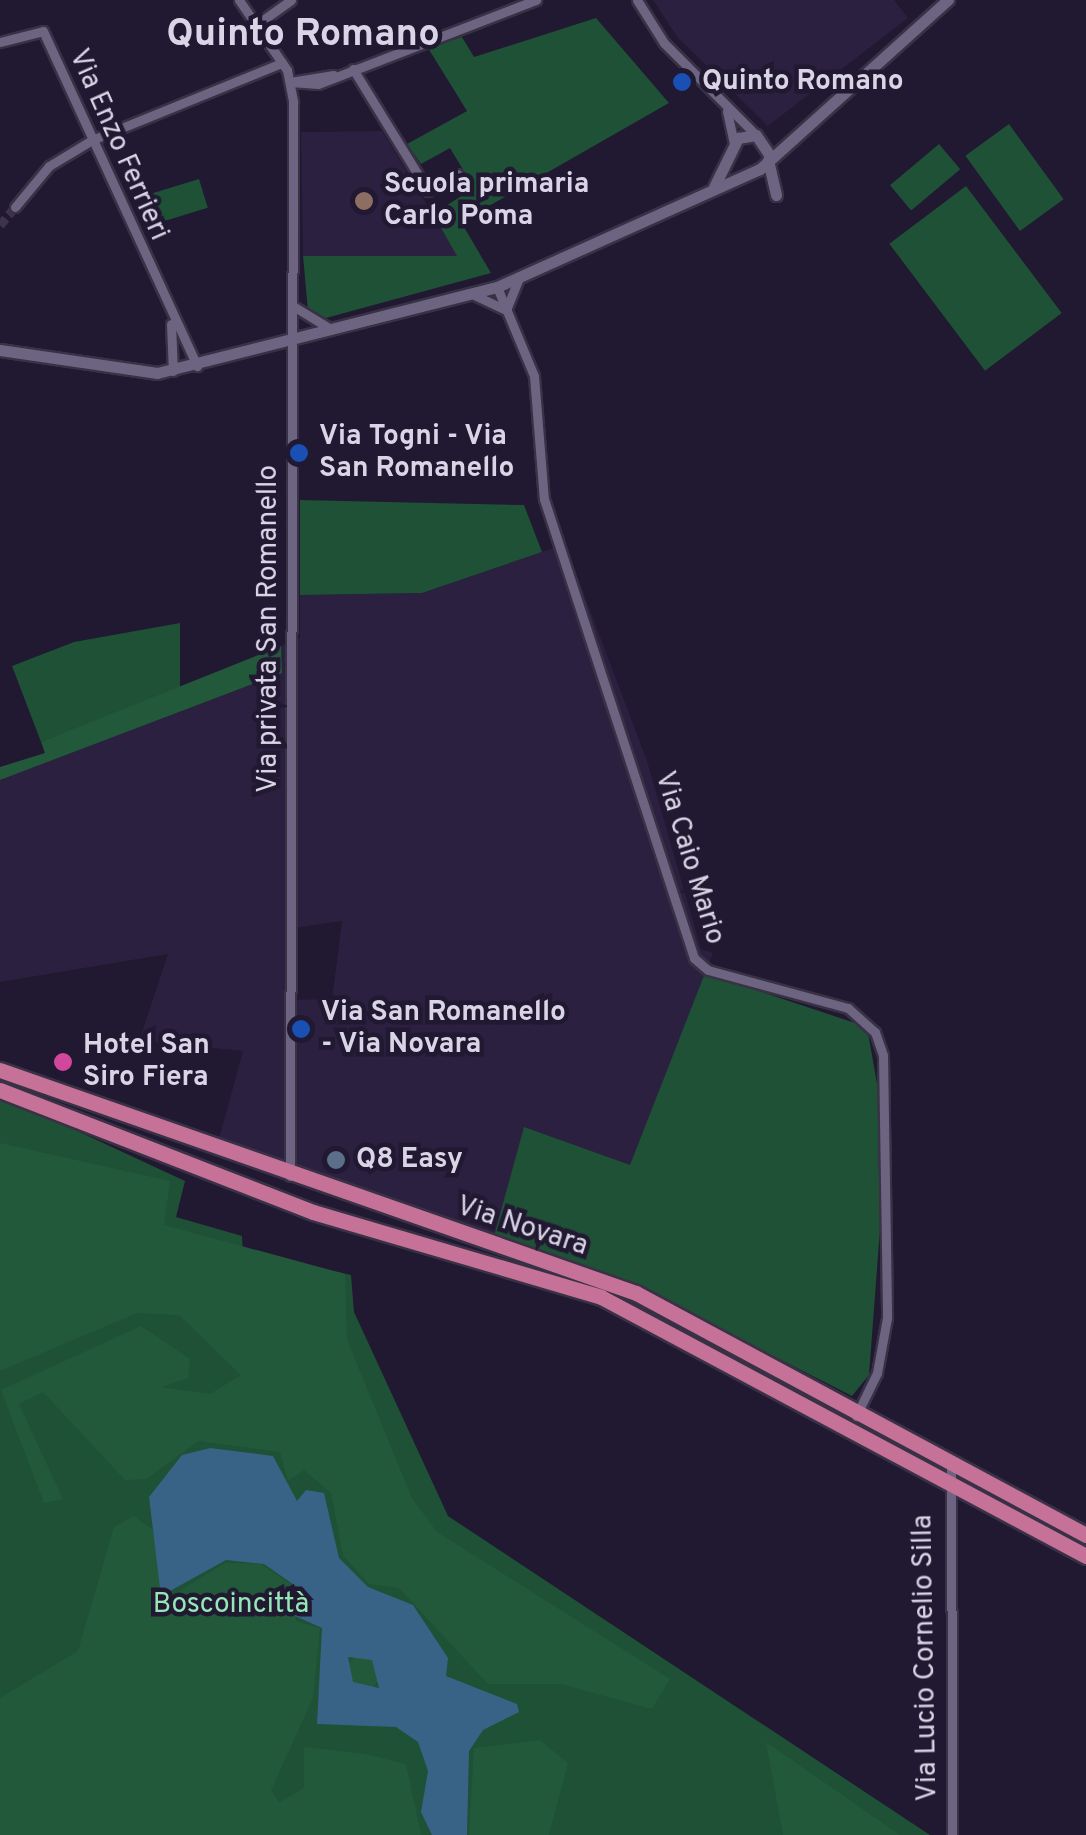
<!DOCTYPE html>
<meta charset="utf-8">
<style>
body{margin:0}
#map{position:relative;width:1086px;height:1835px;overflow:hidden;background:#211831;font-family:Overpass,sans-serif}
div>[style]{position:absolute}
.built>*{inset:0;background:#2b203f}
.green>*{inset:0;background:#1e5135;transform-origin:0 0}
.forest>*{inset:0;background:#23593b}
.round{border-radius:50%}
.water>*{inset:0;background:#396287}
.minor-tunnel>*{height:9px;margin-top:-4.5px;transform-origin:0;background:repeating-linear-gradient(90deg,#3d344c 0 9px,transparent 0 13.5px)}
.roads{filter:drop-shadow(2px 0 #393145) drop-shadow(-2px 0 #393145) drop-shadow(0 2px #393145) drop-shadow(0 -2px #393145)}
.minor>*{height:9px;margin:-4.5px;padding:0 4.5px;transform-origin:4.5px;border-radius:4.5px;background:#6d6482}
.tertiary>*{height:11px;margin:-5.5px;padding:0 5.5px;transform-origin:5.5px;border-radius:5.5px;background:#6d6482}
.primary>*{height:15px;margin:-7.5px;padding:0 7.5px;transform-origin:7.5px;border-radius:7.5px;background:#c57198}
.dots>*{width:28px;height:28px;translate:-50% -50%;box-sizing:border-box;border:5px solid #211831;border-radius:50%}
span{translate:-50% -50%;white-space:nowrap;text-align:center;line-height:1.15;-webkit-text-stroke:9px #211831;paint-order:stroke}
.poi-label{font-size:28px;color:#dad5e6;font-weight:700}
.left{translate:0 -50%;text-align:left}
.street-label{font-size:28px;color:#dad5e6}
.park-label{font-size:28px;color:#96e7b6}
.district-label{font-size:38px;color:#dad5e6;font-weight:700}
</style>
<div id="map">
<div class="built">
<div style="clip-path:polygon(653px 0,894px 0,908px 18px,768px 126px,678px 38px)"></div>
<div style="clip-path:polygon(382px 131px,458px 256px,303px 256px,301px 132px)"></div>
<div style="clip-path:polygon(evenodd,565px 544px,647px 761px,701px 949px,713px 953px,630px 1166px,525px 1128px,494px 1236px,218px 1142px,243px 1051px,139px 1041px,168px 954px,0 982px,0 780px,282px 673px,281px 646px,300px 638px,300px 595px,422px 593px,565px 544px,342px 921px,332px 999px,285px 1000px,285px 929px,342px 921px)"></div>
</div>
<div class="green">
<div style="clip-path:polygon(596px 18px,669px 103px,461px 222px,491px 273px,326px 318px,308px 311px,303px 256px,457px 256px,433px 214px,474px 188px,450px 148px,421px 164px,407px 144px,467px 111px,428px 48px,462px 37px,474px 57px)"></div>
<div style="left:1009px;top:124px;width:93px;height:54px;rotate:54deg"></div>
<div style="left:939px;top:144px;width:33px;height:64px;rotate:50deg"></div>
<div style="left:199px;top:179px;width:30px;height:64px;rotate:73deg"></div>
<div style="left:966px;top:186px;width:159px;height:96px;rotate:53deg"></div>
<div style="clip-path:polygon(300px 500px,524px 505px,542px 552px,422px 593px,300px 595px)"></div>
<div style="clip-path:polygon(180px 623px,180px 690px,41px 742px,12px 666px,74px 642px)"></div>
<div style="clip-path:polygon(705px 973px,867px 1027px,881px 1106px,881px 1216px,869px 1375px,852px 1396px,622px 1279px,494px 1236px,524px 1127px,630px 1165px)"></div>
<div style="clip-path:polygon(0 1095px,185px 1181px,176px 1217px,242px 1236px,244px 1278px,308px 1265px,351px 1275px,354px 1312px,448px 1516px,930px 1835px,0 1835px)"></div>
</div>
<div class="forest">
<div style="clip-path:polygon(281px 646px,282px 673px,0 780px,0 767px,45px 753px,41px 742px)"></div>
<div style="clip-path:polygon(0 1143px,170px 1181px,164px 1225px,345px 1274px,347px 1340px,412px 1498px,437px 1532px,670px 1679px,652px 1709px,561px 1684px,488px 1684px,399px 1588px,369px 1584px,343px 1555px,331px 1493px,304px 1470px,288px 1481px,280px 1452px,199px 1441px,146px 1479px,125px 1480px,43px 1392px,19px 1404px,63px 1499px,44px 1503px,1px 1390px,141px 1326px,190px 1359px,188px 1378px,161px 1387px,210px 1394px,241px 1375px,179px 1315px,137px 1313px,0 1371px)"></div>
<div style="clip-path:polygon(134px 1516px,153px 1530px,163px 1601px,225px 1563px,261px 1564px,296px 1588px,296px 1621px,320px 1628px,313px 1698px,271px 1790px,279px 1803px,304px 1788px,304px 1747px,366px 1754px,406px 1764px,421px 1835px,0 1835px,0 1698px,78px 1651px,114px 1527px)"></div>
<div class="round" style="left:346px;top:1656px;width:34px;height:34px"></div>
<div style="clip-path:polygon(540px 1740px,568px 1763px,549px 1835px,469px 1835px,474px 1748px)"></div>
<div style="clip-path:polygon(766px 1742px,900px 1835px,783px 1835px)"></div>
</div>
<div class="water">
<div style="clip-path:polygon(evenodd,210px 1448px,273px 1456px,297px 1501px,306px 1490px,324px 1493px,339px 1558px,368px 1587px,413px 1605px,448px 1658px,446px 1676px,517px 1704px,519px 1712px,483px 1730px,469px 1751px,467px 1835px,432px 1835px,421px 1812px,428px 1771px,418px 1742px,396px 1727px,317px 1724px,322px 1628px,293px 1615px,297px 1587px,264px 1564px,226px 1560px,161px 1596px,149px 1497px,182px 1455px,210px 1448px,348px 1657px,372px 1660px,379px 1688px,353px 1682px,348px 1657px)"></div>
</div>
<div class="minor-tunnel">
<div style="left:0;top:225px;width:23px;rotate:-50deg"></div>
</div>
<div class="roads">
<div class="minor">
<div style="left:239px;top:0;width:85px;rotate:55.6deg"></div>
<div style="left:287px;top:70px;width:33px;rotate:79deg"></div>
<div style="left:293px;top:102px;width:1074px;rotate:90.16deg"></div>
<div style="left:637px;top:0;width:51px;rotate:57.9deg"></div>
<div style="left:664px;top:43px;width:130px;rotate:45deg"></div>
<div style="left:256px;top:25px;width:43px;rotate:-35.5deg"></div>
<div style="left:0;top:42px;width:44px;rotate:-14.3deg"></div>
<div style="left:43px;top:31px;width:369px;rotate:65.3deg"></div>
<div style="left:353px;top:69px;width:143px;rotate:58.4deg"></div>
<div style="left:428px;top:191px;width:34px;rotate:-30deg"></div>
<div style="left:290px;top:82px;width:28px;rotate:4deg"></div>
<div style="left:318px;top:84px;width:234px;rotate:-21.1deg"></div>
<div style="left:290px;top:82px;width:44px;rotate:-9.2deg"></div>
<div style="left:727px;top:111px;width:33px;rotate:78deg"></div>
<div style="left:15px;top:207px;width:53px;rotate:-50.3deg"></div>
<div style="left:49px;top:166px;width:50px;rotate:-31.2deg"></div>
<div style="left:92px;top:140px;width:205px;rotate:-22.1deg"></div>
<div style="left:497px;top:287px;width:96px;rotate:67.4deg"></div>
<div style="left:534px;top:376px;width:123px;rotate:85.4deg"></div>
<div style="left:544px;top:499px;width:483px;rotate:71.9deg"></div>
<div style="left:694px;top:958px;width:18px;rotate:41deg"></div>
<div style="left:708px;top:970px;width:145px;rotate:15.2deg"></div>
<div style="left:848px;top:1008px;width:36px;rotate:42deg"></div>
<div style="left:875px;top:1032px;width:24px;rotate:71deg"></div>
<div style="left:883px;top:1055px;width:263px;rotate:89.1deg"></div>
<div style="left:887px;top:1318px;width:56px;rotate:100.3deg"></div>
<div style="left:877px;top:1373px;width:48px;rotate:116deg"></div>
<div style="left:472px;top:294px;width:38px;rotate:25deg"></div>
<div style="left:293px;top:306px;width:42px;rotate:31.4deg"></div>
<div style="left:506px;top:310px;width:35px;rotate:-68deg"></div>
<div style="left:171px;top:324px;width:47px;rotate:87.6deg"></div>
<div style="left:951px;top:1462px;width:373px;rotate:89.8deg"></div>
</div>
<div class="tertiary">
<div style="left:768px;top:160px;width:36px;rotate:77deg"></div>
<div style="left:714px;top:187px;width:55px;rotate:-63.9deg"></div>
<div style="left:738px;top:138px;width:18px;rotate:-9deg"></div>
<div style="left:756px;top:135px;width:23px;rotate:56deg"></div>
<div style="left:0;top:350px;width:159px;rotate:8.3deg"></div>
<div style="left:157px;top:373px;width:351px;rotate:-14.2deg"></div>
<div style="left:497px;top:287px;width:288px;rotate:-24.2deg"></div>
<div style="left:760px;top:169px;width:253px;rotate:-42deg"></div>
</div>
<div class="primary">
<div style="left:0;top:1070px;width:674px;rotate:19.32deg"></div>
<div style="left:636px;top:1293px;width:511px;rotate:28.27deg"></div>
<div style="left:0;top:1090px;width:336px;rotate:21.3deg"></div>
<div style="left:313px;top:1212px;width:300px;rotate:16.4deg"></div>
<div style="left:601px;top:1297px;width:550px;rotate:28.1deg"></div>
</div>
</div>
<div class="dots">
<div style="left:682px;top:82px;background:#1a4fb4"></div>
<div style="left:364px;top:201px;background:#8d6e63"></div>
<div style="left:299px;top:453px;background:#1a4fb4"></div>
<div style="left:301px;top:1029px;background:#1a4fb4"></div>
<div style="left:63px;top:1062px;background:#d1479c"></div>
<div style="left:336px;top:1160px;background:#5c6f8a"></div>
</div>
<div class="poi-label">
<span class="left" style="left:702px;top:82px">Quinto Romano</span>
<span class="left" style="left:384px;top:201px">Scuola primaria<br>Carlo Poma</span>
<span class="left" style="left:319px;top:453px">Via Togni - Via<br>San Romanello</span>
<span class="left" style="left:321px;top:1029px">Via San Romanello<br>- Via Novara</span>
<span class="left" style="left:83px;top:1062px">Hotel San<br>Siro Fiera</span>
<span class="left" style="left:356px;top:1160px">Q8 Easy</span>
</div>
<div class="street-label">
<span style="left:118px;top:145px;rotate:66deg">Via Enzo Ferrieri</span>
<span style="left:269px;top:629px;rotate:-90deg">Via privata San Romanello</span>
<span style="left:689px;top:858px;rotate:73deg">Via Caio Mario</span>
<span style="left:522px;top:1227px;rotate:18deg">Via Novara</span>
<span style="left:926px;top:1658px;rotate:-91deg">Via Lucio Cornelio Silla</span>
</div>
<div class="park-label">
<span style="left:231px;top:1605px">Boscoincittà</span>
</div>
<div class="district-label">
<span style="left:303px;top:36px">Quinto Romano</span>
</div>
</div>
